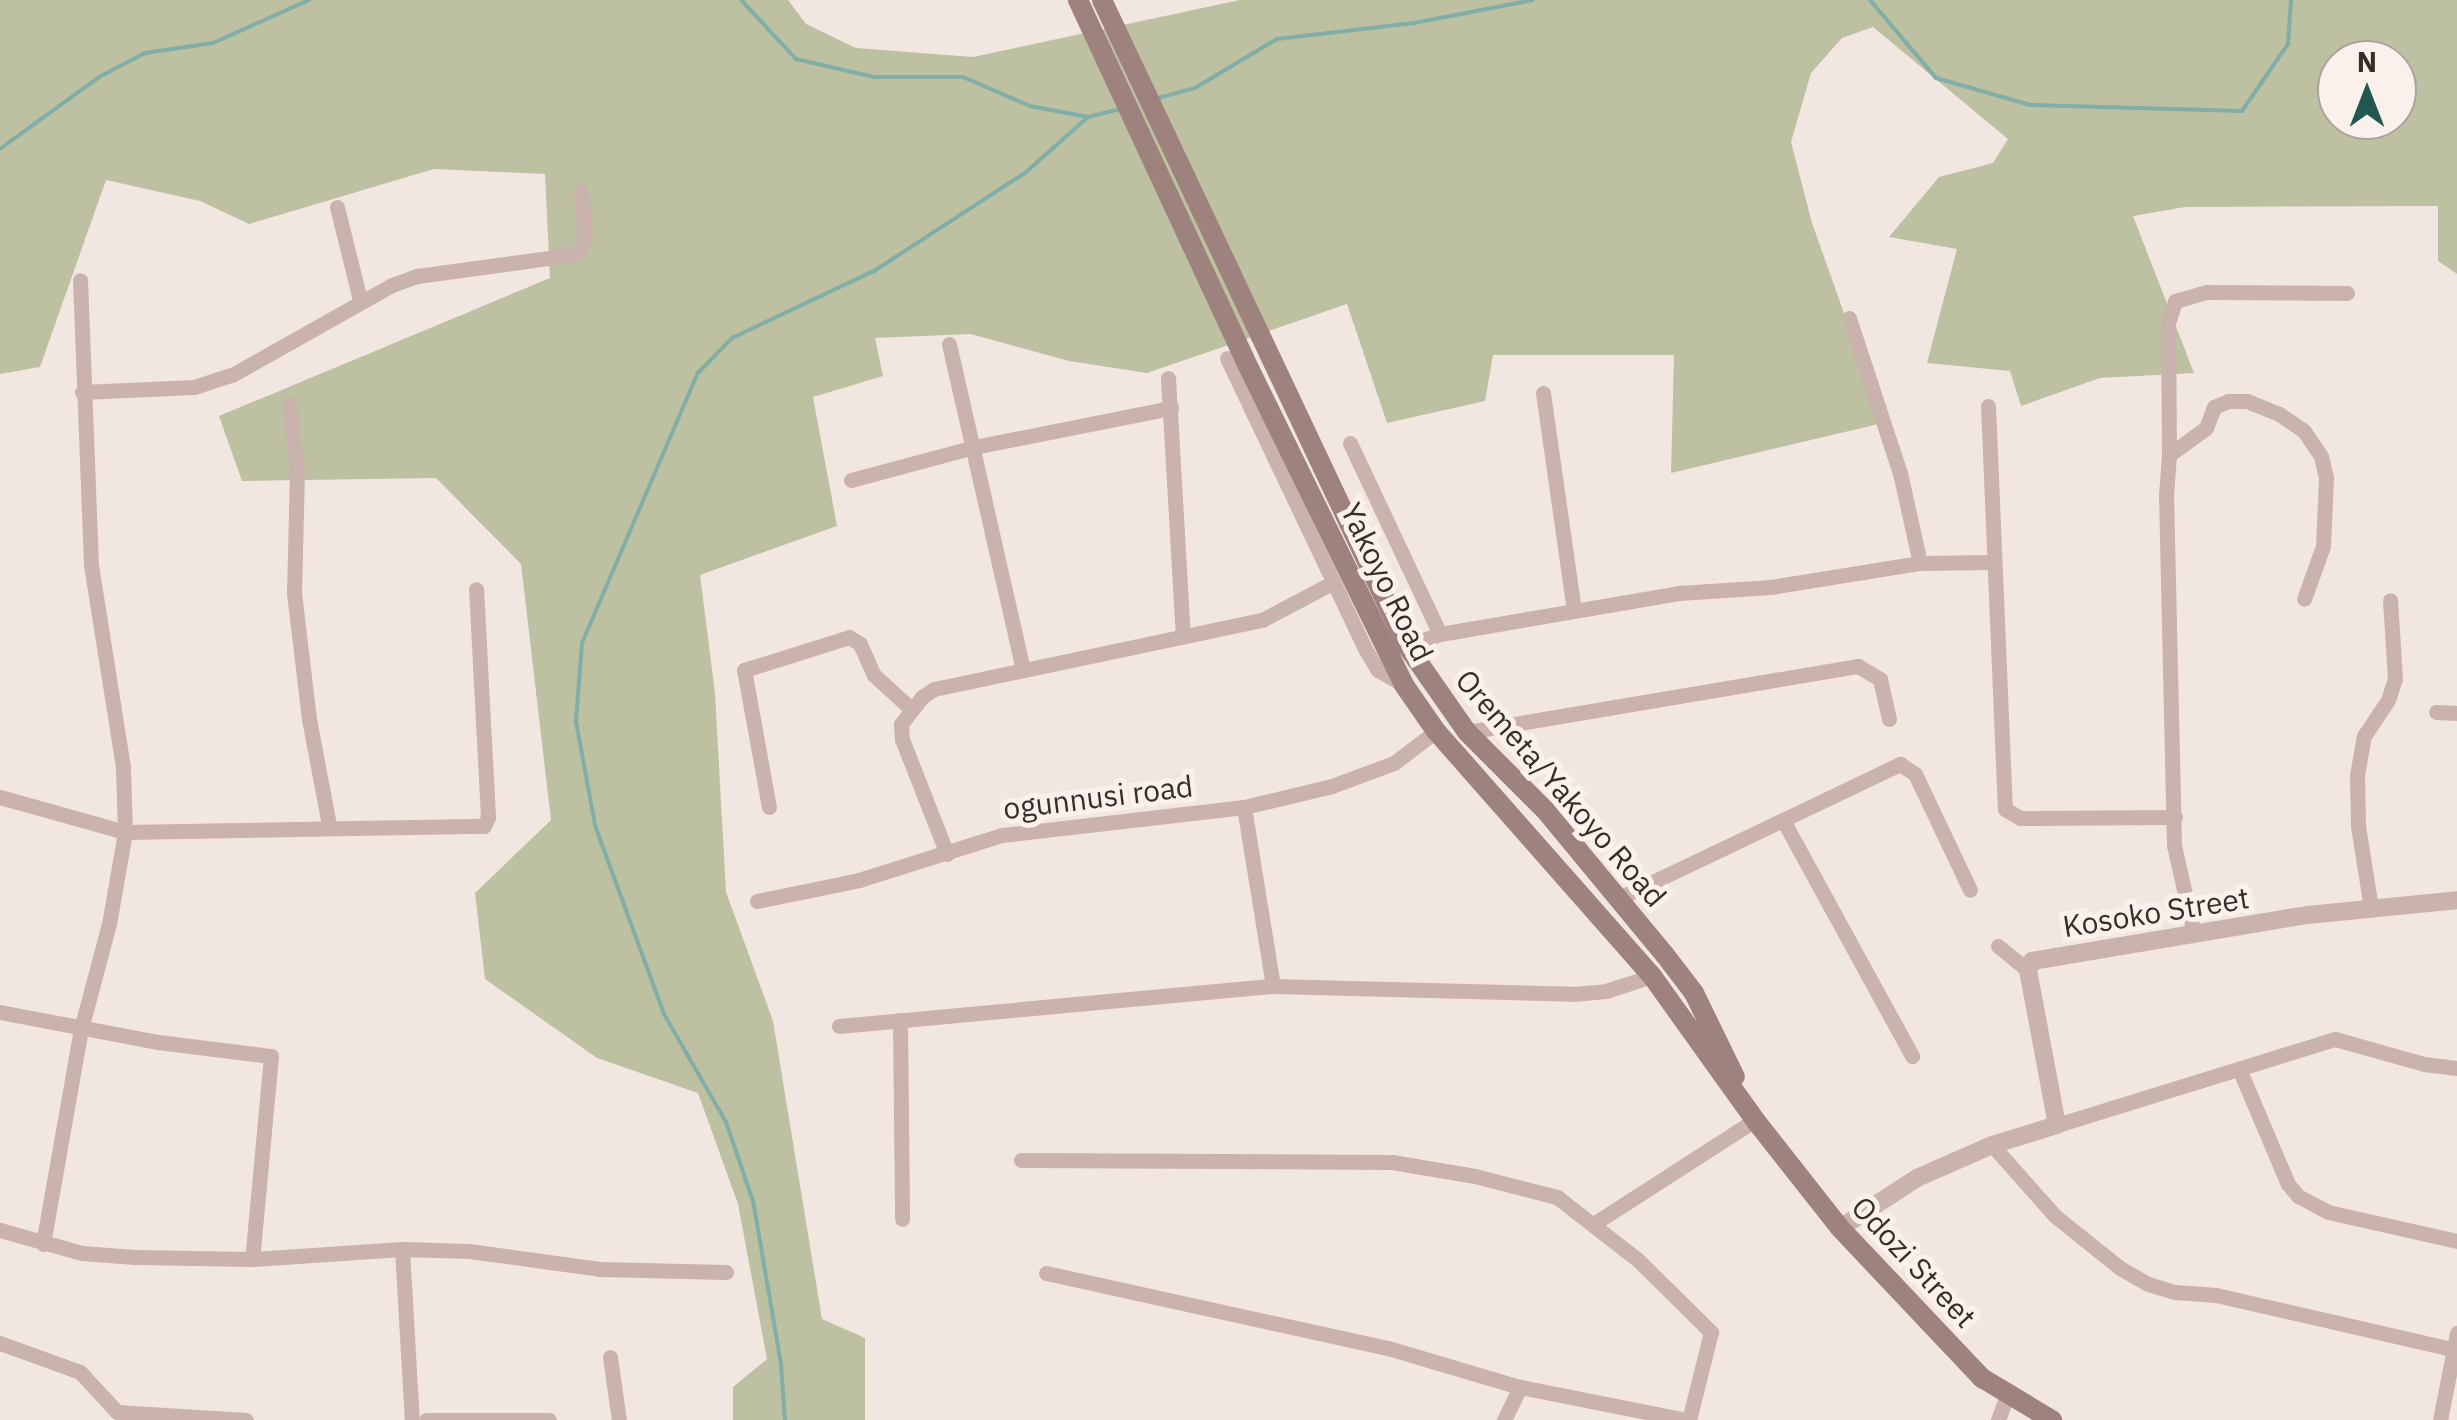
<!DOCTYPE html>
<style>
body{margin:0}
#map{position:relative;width:2457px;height:1420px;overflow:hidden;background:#f2e6e0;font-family:"IBM Plex Sans",sans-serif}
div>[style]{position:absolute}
.green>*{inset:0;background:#bdc1a1}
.stream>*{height:4px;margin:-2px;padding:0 2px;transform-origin:2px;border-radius:2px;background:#81aea6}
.minor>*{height:15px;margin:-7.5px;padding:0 7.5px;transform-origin:7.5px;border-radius:7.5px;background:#cab3ad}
.tertiary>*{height:18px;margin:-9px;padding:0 9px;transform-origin:9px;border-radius:9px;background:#cab3ad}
.secondary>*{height:20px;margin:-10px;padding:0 10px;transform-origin:10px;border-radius:10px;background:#9e827e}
span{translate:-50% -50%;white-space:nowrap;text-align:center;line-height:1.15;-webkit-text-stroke:10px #faf1ed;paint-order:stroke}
.street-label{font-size:30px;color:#392c2b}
.north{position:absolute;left:2317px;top:40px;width:100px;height:100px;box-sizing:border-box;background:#faf1ed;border:2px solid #ada29f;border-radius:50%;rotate:0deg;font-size:28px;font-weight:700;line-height:40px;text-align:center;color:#392c2b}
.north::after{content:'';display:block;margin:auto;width:35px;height:45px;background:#225850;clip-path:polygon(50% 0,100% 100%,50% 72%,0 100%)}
</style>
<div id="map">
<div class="green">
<div style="clip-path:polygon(evenodd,0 0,788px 0,806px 24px,856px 48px,973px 57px,1240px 0,2457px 0,2457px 274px,2438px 261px,2438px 206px,2185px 207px,2133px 216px,2194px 373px,2100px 378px,2021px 406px,2010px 371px,1927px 363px,1957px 249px,1889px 237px,1939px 177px,1993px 163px,2008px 139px,1873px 27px,1842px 38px,1811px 73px,1791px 142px,1812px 223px,1883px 423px,1671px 473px,1674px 355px,1493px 355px,1485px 401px,1387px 423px,1347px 304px,1147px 373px,1069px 361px,971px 334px,875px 338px,883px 376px,813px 397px,837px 526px,700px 575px,715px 693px,726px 892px,773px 1021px,822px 1319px,865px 1338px,865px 1420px,733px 1420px,733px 1387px,767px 1359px,738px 1204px,698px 1093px,597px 1058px,485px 979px,475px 893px,551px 820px,521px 564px,436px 478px,242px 481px,219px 416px,550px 278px,545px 174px,434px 169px,249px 224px,200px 201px,106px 180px,40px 367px,0 374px,0 0,2337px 60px,2397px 60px,2397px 120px,2337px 120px,2337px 60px)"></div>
</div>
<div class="stream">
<div style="left:741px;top:0;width:81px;rotate:47deg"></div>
<div style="left:796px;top:59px;width:80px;rotate:13deg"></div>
<div style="left:874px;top:77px;width:89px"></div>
<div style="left:963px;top:77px;width:73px;rotate:23.4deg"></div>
<div style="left:1030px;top:106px;width:59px;rotate:10.7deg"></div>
<div style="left:1088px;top:117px;width:33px;rotate:-14deg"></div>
<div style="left:1870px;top:0;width:102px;rotate:49.8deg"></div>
<div style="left:1936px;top:78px;width:98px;rotate:16deg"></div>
<div style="left:2030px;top:105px;width:212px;rotate:1.6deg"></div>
<div style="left:2242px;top:111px;width:81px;rotate:-55.5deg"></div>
<div style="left:2288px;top:44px;width:44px;rotate:-86.1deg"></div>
<div style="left:1158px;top:98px;width:38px;rotate:-15deg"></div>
<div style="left:1195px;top:88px;width:96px;rotate:-30.9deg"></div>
<div style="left:1277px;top:39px;width:138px;rotate:-6.7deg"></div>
<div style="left:1414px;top:23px;width:121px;rotate:-10.9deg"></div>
<div style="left:0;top:149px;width:122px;rotate:-36deg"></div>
<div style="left:99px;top:77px;width:52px;rotate:-27.6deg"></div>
<div style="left:145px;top:53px;width:69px;rotate:-8.4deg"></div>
<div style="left:213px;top:43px;width:105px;rotate:-24.1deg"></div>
<div style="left:785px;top:1420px;width:56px;rotate:-94.1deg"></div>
<div style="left:781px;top:1364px;width:165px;rotate:-99.7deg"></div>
<div style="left:753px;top:1201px;width:83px;rotate:-108.9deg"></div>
<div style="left:726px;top:1122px;width:125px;rotate:-119.9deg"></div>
<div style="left:664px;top:1014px;width:201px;rotate:-110.1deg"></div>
<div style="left:595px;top:825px;width:106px;rotate:-100.4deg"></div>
<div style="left:576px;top:721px;width:78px;rotate:-85.6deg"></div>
<div style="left:582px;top:643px;width:294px;rotate:-66.8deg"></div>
<div style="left:698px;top:373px;width:49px;rotate:-45.8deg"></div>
<div style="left:732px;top:338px;width:157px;rotate:-25.3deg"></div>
<div style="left:874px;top:271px;width:180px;rotate:-33deg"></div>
<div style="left:1025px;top:173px;width:84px;rotate:-41.6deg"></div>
</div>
<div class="minor">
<div style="left:337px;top:207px;width:96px;rotate:76.1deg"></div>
<div style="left:1849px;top:318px;width:163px;rotate:71.8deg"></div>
<div style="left:1900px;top:473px;width:92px;rotate:77.5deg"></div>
<div style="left:949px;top:344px;width:334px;rotate:77.2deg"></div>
<div style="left:1227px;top:358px;width:320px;rotate:64.6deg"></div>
<div style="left:1364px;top:647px;width:27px;rotate:59deg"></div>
<div style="left:1378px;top:670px;width:30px;rotate:30deg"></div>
<div style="left:1168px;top:378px;width:259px;rotate:86.7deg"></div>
<div style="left:82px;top:392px;width:112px;rotate:-2.6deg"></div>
<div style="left:194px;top:387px;width:40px;rotate:-18deg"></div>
<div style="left:232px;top:375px;width:184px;rotate:-29.4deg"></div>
<div style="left:392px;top:285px;width:27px;rotate:-20deg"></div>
<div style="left:417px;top:276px;width:154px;rotate:-7.8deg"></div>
<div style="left:570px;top:255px;width:12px;rotate:-31deg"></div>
<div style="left:580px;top:249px;width:12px;rotate:-66deg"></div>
<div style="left:585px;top:238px;width:47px;rotate:-94.9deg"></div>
<div style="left:1543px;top:393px;width:219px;rotate:81.9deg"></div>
<div style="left:289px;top:405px;width:66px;rotate:83.1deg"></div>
<div style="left:297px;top:471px;width:122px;rotate:91.4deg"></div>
<div style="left:294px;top:593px;width:127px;rotate:83.2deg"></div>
<div style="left:309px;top:719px;width:108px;rotate:79.3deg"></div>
<div style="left:1988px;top:406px;width:403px;rotate:87.6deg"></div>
<div style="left:2005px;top:809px;width:17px;rotate:31deg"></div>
<div style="left:2020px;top:818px;width:155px;rotate:-0.4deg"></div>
<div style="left:1350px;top:443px;width:211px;rotate:64.8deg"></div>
<div style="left:2169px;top:455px;width:132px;rotate:-90.4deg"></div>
<div style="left:2168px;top:323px;width:23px;rotate:-72deg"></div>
<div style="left:2175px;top:301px;width:33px;rotate:-16deg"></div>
<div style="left:2207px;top:292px;width:140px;rotate:0.4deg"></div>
<div style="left:851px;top:480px;width:127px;rotate:-15deg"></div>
<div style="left:974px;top:447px;width:201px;rotate:-11.2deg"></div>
<div style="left:1407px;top:646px;width:35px;rotate:-20deg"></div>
<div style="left:1440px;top:634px;width:242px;rotate:-9.7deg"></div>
<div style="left:1679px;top:593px;width:92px;rotate:-3.7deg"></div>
<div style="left:1771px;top:587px;width:151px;rotate:-9.2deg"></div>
<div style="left:1920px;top:563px;width:71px;rotate:-0.8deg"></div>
<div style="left:2436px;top:712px;width:21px;rotate:3deg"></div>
<div style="left:1467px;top:732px;width:397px;rotate:-9.6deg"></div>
<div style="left:1858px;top:666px;width:26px;rotate:31deg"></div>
<div style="left:1880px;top:679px;width:41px;rotate:77.3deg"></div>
<div style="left:0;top:797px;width:130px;rotate:15.6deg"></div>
<div style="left:125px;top:832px;width:359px;rotate:-1deg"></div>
<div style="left:484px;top:826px;width:10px;rotate:-66deg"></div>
<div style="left:488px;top:817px;width:228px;rotate:-93deg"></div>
<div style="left:769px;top:807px;width:139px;rotate:-100.3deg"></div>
<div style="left:744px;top:670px;width:110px;rotate:-17.4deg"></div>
<div style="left:849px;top:637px;width:13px;rotate:32deg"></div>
<div style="left:860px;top:644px;width:34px;rotate:66deg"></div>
<div style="left:874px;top:675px;width:49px;rotate:42.5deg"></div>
<div style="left:1244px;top:807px;width:181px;rotate:80.8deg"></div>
<div style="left:1784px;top:822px;width:267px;rotate:61.3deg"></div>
<div style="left:947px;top:854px;width:123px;rotate:-111.4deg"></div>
<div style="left:902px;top:739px;width:15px;rotate:-94deg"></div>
<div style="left:901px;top:724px;width:34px;rotate:-52deg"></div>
<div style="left:922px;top:697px;width:14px;rotate:-34deg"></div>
<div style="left:934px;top:689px;width:335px;rotate:-11.9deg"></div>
<div style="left:1262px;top:620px;width:79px;rotate:-27.9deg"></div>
<div style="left:1617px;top:899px;width:314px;rotate:-25.5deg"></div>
<div style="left:1900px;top:764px;width:18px;rotate:34deg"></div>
<div style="left:1915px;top:774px;width:128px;rotate:64.6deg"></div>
<div style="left:757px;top:901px;width:104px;rotate:-11.6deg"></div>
<div style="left:859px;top:880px;width:150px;rotate:-17.5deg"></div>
<div style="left:1002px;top:835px;width:244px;rotate:-6.6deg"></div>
<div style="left:1244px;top:807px;width:90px;rotate:-13.4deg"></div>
<div style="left:1332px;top:786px;width:66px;rotate:-20.4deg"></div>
<div style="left:1394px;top:763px;width:53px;rotate:-37.3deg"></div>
<div style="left:2371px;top:908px;width:83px;rotate:-99deg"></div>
<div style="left:2358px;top:826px;width:51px;rotate:-91.1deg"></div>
<div style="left:2357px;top:775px;width:40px;rotate:-80deg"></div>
<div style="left:2364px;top:736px;width:43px;rotate:-56.3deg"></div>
<div style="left:2388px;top:700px;width:22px;rotate:-72deg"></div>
<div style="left:2395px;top:679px;width:79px;rotate:-93.6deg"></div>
<div style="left:2194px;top:934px;width:91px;rotate:-102.7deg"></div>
<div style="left:2174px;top:845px;width:350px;rotate:-91.3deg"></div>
<div style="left:2166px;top:495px;width:40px;rotate:-85.7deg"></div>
<div style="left:2169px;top:455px;width:46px;rotate:-36.1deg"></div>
<div style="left:2206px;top:428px;width:22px;rotate:-69deg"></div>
<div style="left:2214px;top:407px;width:15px;rotate:-23deg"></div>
<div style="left:2228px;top:401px;width:19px"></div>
<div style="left:2247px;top:401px;width:35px;rotate:22deg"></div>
<div style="left:2279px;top:414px;width:30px;rotate:34deg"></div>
<div style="left:2304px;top:431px;width:30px;rotate:56deg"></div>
<div style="left:2321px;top:456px;width:23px;rotate:77deg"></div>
<div style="left:2326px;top:478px;width:68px;rotate:92.5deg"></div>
<div style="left:2323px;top:546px;width:56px;rotate:109.7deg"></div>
<div style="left:1998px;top:946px;width:38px;rotate:39deg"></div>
<div style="left:0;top:1012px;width:161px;rotate:10.8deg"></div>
<div style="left:158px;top:1042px;width:114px;rotate:7.1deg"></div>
<div style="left:271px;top:1056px;width:204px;rotate:95.3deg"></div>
<div style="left:900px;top:1020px;width:199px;rotate:89.4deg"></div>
<div style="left:839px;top:1026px;width:436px;rotate:-5.3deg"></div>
<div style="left:1273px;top:986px;width:300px;rotate:1.5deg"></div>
<div style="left:1573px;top:994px;width:33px;rotate:-5deg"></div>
<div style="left:1606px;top:991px;width:48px;rotate:-18.1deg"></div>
<div style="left:2240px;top:1071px;width:123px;rotate:67deg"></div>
<div style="left:2288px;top:1184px;width:16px;rotate:50deg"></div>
<div style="left:2298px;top:1196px;width:34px;rotate:28deg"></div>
<div style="left:2328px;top:1212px;width:132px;rotate:12.7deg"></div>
<div style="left:2057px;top:1125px;width:291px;rotate:-17.2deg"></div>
<div style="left:2335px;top:1039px;width:92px;rotate:15.7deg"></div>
<div style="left:2424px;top:1064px;width:33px;rotate:7deg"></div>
<div style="left:1992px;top:1145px;width:95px;rotate:48.4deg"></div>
<div style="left:2055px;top:1216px;width:83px;rotate:38.7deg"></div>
<div style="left:2120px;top:1268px;width:32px;rotate:30deg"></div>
<div style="left:2148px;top:1284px;width:28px;rotate:17deg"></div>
<div style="left:2175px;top:1292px;width:41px;rotate:4.2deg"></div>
<div style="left:2216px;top:1295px;width:242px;rotate:12.9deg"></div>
<div style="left:1021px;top:1160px;width:371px;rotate:0.3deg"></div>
<div style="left:1392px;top:1162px;width:84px;rotate:9.6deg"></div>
<div style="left:1475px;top:1176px;width:85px;rotate:14.4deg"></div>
<div style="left:1557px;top:1197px;width:103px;rotate:37.9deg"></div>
<div style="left:1638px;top:1260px;width:103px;rotate:44.6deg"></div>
<div style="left:1711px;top:1332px;width:91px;rotate:104deg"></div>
<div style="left:1595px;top:1223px;width:190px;rotate:-32.8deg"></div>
<div style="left:0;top:1230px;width:85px;rotate:15.7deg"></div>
<div style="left:82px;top:1253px;width:53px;rotate:4.3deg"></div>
<div style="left:135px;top:1257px;width:117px;rotate:1deg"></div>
<div style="left:252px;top:1259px;width:150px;rotate:-3.8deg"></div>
<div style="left:402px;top:1249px;width:67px;rotate:1.7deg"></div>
<div style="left:469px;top:1251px;width:132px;rotate:7.8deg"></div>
<div style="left:600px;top:1269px;width:126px;rotate:1.4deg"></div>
<div style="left:43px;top:1244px;width:218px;rotate:-80deg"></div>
<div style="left:81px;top:1029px;width:109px;rotate:-75.1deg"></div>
<div style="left:109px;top:924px;width:93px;rotate:-80.1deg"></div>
<div style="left:125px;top:832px;width:65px;rotate:-91.8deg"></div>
<div style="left:123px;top:767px;width:205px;rotate:-99deg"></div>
<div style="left:91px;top:565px;width:285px;rotate:-92.2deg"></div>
<div style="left:402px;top:1249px;width:171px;rotate:86.7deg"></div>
<div style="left:1046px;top:1273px;width:350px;rotate:12.4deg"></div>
<div style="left:1388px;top:1348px;width:138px;rotate:16.5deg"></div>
<div style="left:1520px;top:1387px;width:169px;rotate:11.2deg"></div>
<div style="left:0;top:1343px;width:85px;rotate:19.9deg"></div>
<div style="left:80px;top:1372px;width:54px;rotate:47.2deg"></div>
<div style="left:117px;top:1412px;width:129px;rotate:3.5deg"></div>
<div style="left:610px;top:1357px;width:64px;rotate:81.9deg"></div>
<div style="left:426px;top:1420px;width:123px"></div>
<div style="left:1504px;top:1420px;width:37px;rotate:-64deg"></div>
<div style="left:1998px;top:1420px;width:29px;rotate:-70deg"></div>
<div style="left:2440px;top:1420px;width:89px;rotate:-78.9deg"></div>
</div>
<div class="tertiary">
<div style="left:1840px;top:1228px;width:92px;rotate:-33deg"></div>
<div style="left:1917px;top:1178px;width:82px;rotate:-23.7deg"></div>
<div style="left:1992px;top:1145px;width:68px;rotate:-17.1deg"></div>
<div style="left:2057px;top:1125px;width:158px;rotate:-100.6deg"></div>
<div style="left:2028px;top:970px;width:10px;rotate:-66deg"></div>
<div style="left:2032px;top:961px;width:280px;rotate:-9.5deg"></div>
<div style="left:2308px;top:915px;width:150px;rotate:-5.7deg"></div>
</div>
<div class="secondary">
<div style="left:1078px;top:0;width:395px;rotate:65.1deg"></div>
<div style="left:1244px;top:358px;width:364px;rotate:63.9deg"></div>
<div style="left:1404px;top:685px;width:56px;rotate:55.2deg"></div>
<div style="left:1436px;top:731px;width:327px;rotate:48.6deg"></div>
<div style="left:1652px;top:976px;width:177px;rotate:54.4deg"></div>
<div style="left:1755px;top:1120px;width:137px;rotate:51.8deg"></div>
<div style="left:1840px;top:1228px;width:207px;rotate:46.6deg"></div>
<div style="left:1982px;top:1378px;width:82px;rotate:31deg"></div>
<div style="left:1102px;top:0;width:714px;rotate:64.73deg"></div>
<div style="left:1407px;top:646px;width:105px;rotate:55.1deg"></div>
<div style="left:1467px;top:732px;width:110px;rotate:45deg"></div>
<div style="left:1545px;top:810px;width:188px;rotate:50.4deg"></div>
<div style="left:1665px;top:955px;width:48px;rotate:52.7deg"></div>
<div style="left:1694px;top:993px;width:93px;rotate:64deg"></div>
</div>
<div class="street-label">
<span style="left:1387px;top:582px;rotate:64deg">Yakoyo Road</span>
<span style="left:1561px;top:788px;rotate:49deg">Oremeta/Yakoyo Road</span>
<span style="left:1098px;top:797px;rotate:-7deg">ogunnusi road</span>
<span style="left:2156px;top:912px;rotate:-9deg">Kosoko Street</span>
<span style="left:1914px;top:1262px;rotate:47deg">Odozi Street</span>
</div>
<div class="north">N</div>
</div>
